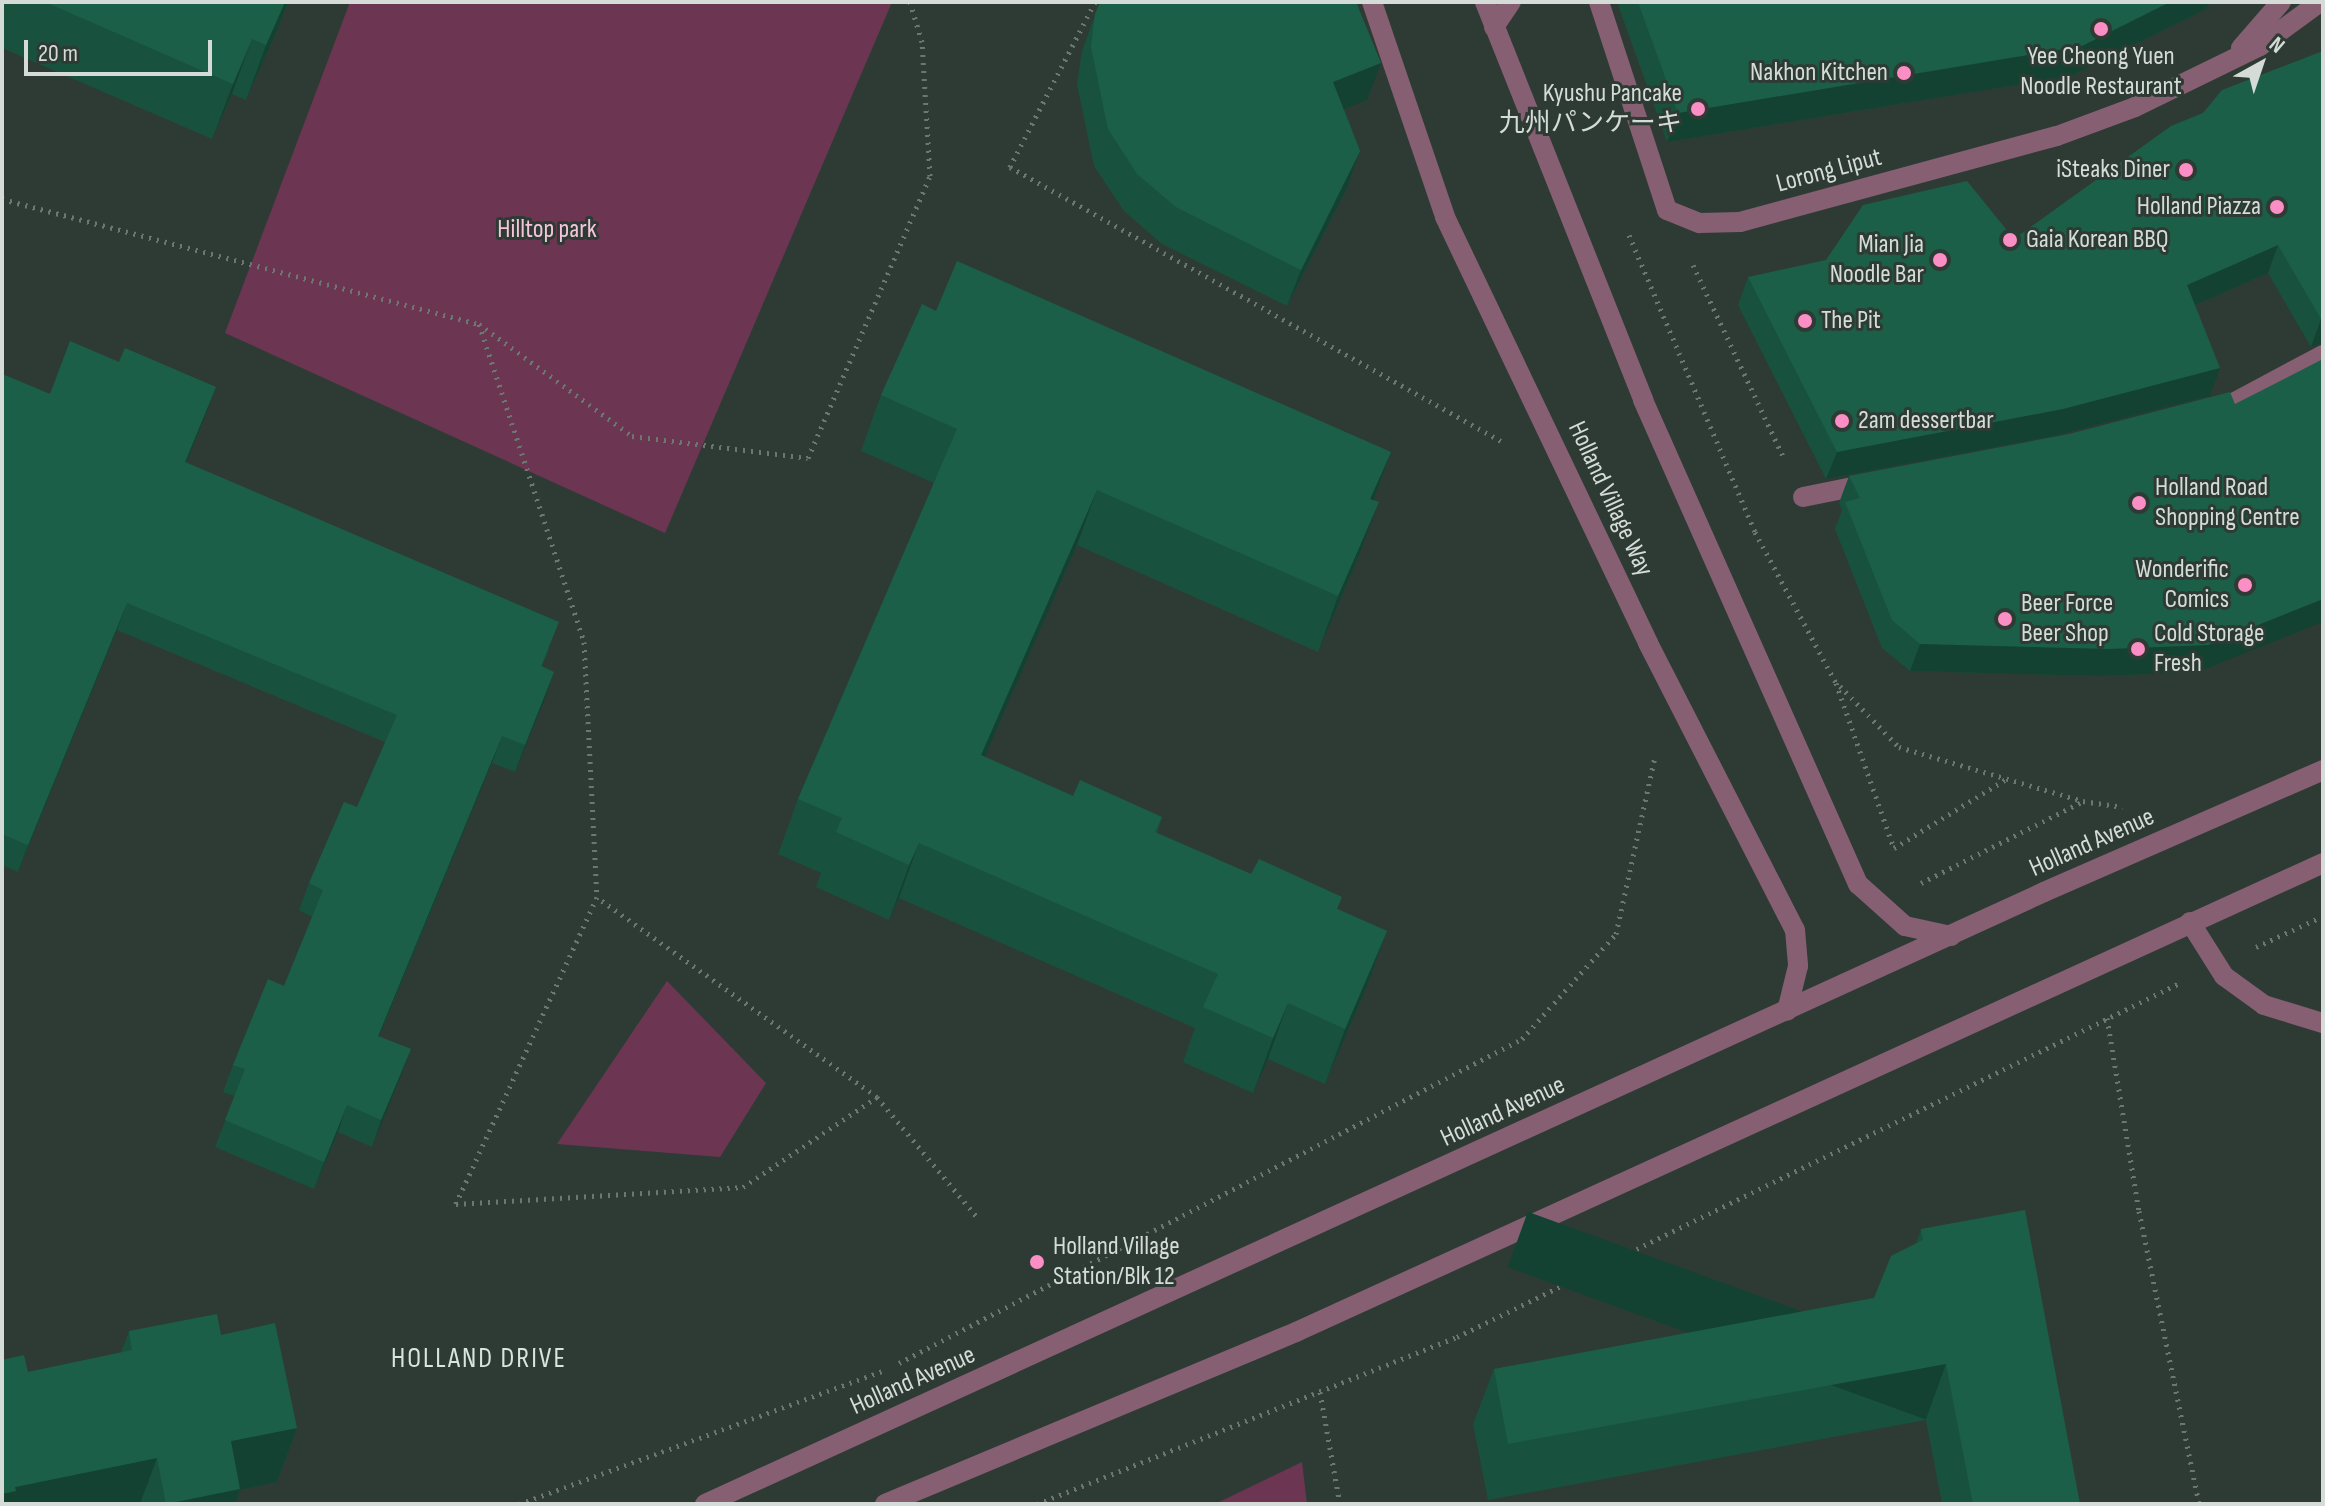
<!DOCTYPE html>
<meta charset="utf-8">
<style>
body{margin:0}
#map{position:relative;width:2325px;height:1506px;overflow:hidden;background:#2e3b35;font-family:"Sofia Sans Condensed","Noto Sans SC","Noto Sans JP",sans-serif}
div>[style]{position:absolute}
.green>*{inset:0;background:#6c3652}
.path>*{height:5px;margin-top:-2.5px;transform-origin:0;background:repeating-linear-gradient(90deg,#6d7772 0 2px,transparent 0 8px)}
.service>*{height:20px;margin:-10px;padding:0 10px;transform-origin:10px;border-radius:10px;background:#875f72}
.minor>*{height:20px;margin:-10px;padding:0 10px;transform-origin:10px;border-radius:10px;background:#875f72}
.tertiary>*{height:20px;margin:-10px;padding:0 10px;transform-origin:10px;border-radius:10px;background:#875f72}
.wall>*{inset:0;background:#18523e}
.shaded-wall>*{inset:0;background:#144232;transform-origin:0 0}
.building>*{inset:0;background:#1c5f48}
.dots>*{width:22px;height:22px;translate:-50% -50%;box-sizing:border-box;border:4px solid #2e3b35;border-radius:50%}
span{translate:-50% -50%;white-space:nowrap;text-align:center;line-height:1.15;-webkit-text-stroke:6px #2e3b35;paint-order:stroke}
.poi-label{font-size:26px;color:#d5dcd8}
.right{translate:-100% -50%;text-align:right}
.left{translate:0 -50%;text-align:left}
.street-label{font-size:26px;color:#d5dcd8}
.park-label{font-size:26px;color:#f5c3da}
.neighbourhood-label{font-size:28px;color:#d6e5de;letter-spacing:2px}
.frame{position:absolute;inset:0;border:4px solid #d5dcd8;pointer-events:none}
.north{position:absolute;left:2221px;top:24px;width:80px;height:80px;-webkit-text-stroke:6px #2e3b35;paint-order:stroke;rotate:40deg;font-size:22px;font-weight:700;line-height:32px;text-align:center;color:#d5dcd8}
.north::after{content:'';display:block;margin:auto;width:28px;height:36px;background:#d5dcd8;clip-path:polygon(50% 0,100% 100%,50% 72%,0 100%)}
.scale{position:absolute;left:24px;top:40px;width:188px;height:36px;box-sizing:border-box;border:4px solid #d5dcd8;border-top:0;padding-left:10px;font-size:24px;line-height:28px;white-space:nowrap;color:#d5dcd8;-webkit-text-stroke:6px #2e3b35;paint-order:stroke}
</style>
<div id="map">
<div class="green">
<div style="clip-path:polygon(350px 2px,892px 2px,665px 533px,225px 333px)"></div>
<div style="clip-path:polygon(667px 981px,766px 1083px,720px 1157px,557px 1144px)"></div>
<div style="clip-path:polygon(1302px 1462px,1307px 1504px,1215px 1504px)"></div>
</div>
<div class="path">
<div style="left:1095px;top:2px;width:186px;rotate:117.3deg"></div>
<div style="left:1010px;top:167px;width:562px;rotate:29.16deg"></div>
<div style="left:2px;top:199px;width:493px;rotate:14.7deg"></div>
<div style="left:479px;top:324px;width:190px;rotate:36.2deg"></div>
<div style="left:632px;top:436px;width:177px;rotate:7.1deg"></div>
<div style="left:808px;top:458px;width:307px;rotate:-66.6deg"></div>
<div style="left:930px;top:176px;width:134px;rotate:-93.4deg"></div>
<div style="left:922px;top:42px;width:42px;rotate:-106.7deg"></div>
<div style="left:1629px;top:235px;width:323px;rotate:67deg"></div>
<div style="left:1755px;top:532px;width:171px;rotate:61.8deg"></div>
<div style="left:1836px;top:683px;width:176px;rotate:70.7deg"></div>
<div style="left:1693px;top:265px;width:213px;rotate:64.8deg"></div>
<div style="left:479px;top:324px;width:335px;rotate:71.7deg"></div>
<div style="left:584px;top:642px;width:255px;rotate:87.1deg"></div>
<div style="left:597px;top:897px;width:338px;rotate:114.7deg"></div>
<div style="left:456px;top:1204px;width:288px;rotate:-3.4deg"></div>
<div style="left:743px;top:1187px;width:161px;rotate:-33.9deg"></div>
<div style="left:877px;top:1097px;width:344px;rotate:-144.5deg"></div>
<div style="left:1840px;top:686px;width:85px;rotate:46deg"></div>
<div style="left:1899px;top:747px;width:192px;rotate:16.4deg"></div>
<div style="left:1894px;top:848px;width:132px;rotate:-31.6deg"></div>
<div style="left:1921px;top:883px;width:182px;rotate:-26.8deg"></div>
<div style="left:2083px;top:801px;width:40px;rotate:8.5deg"></div>
<div style="left:2256px;top:947px;width:74px;rotate:-24.8deg"></div>
<div style="left:2107px;top:1018px;width:196px;rotate:80.6deg"></div>
<div style="left:2139px;top:1211px;width:299px;rotate:78.4deg"></div>
<div style="left:877px;top:1097px;width:156px;rotate:50.2deg"></div>
<div style="left:899px;top:1363px;width:702px;rotate:-27.48deg"></div>
<div style="left:1522px;top:1039px;width:141px;rotate:-48.2deg"></div>
<div style="left:1616px;top:934px;width:182px;rotate:-77.6deg"></div>
<div style="left:1320px;top:1392px;width:114px;rotate:79.9deg"></div>
<div style="left:519px;top:1504px;width:387px;rotate:-20.1deg"></div>
<div style="left:1037px;top:1504px;width:452px;rotate:-21.7deg"></div>
<div style="left:1457px;top:1337px;width:803px;rotate:-26.09deg"></div>
</div>
<div class="service">
<div style="left:1599px;top:2px;width:219px;rotate:71.9deg"></div>
<div style="left:1667px;top:210px;width:35px;rotate:22deg"></div>
<div style="left:1700px;top:223px;width:40px;rotate:-1.4deg"></div>
<div style="left:1740px;top:222px;width:328px;rotate:-15.2deg"></div>
<div style="left:2057px;top:136px;width:83px;rotate:-20.4deg"></div>
<div style="left:2135px;top:107px;width:139px;rotate:-26deg"></div>
<div style="left:2260px;top:46px;width:74px;rotate:-36.3deg"></div>
<div style="left:1494px;top:27px;width:30px;rotate:-56deg"></div>
<div style="left:2241px;top:48px;width:61px;rotate:-49deg"></div>
<div style="left:2208px;top:410px;width:26px;rotate:-16deg"></div>
<div style="left:2233px;top:403px;width:102px;rotate:-28.1deg"></div>
<div style="left:1803px;top:497px;width:66px;rotate:-11.3deg"></div>
<div style="left:2190px;top:922px;width:64px;rotate:57.8deg"></div>
<div style="left:2224px;top:976px;width:49px;rotate:35.9deg"></div>
<div style="left:2264px;top:1005px;width:62px;rotate:17deg"></div>
</div>
<div class="minor">
<div style="left:1372px;top:2px;width:227px;rotate:71.2deg"></div>
<div style="left:1445px;top:217px;width:472px;rotate:64.5deg"></div>
<div style="left:1648px;top:643px;width:322px;rotate:62.9deg"></div>
<div style="left:1795px;top:930px;width:36px;rotate:85deg"></div>
<div style="left:1798px;top:966px;width:46px;rotate:103.7deg"></div>
<div style="left:1485px;top:2px;width:428px;rotate:68.3deg"></div>
<div style="left:1643px;top:400px;width:530px;rotate:66.05deg"></div>
<div style="left:1858px;top:884px;width:63px;rotate:41.8deg"></div>
<div style="left:1905px;top:926px;width:47px;rotate:12.3deg"></div>
</div>
<div class="tertiary">
<div style="left:705px;top:1504px;width:1472px;rotate:-24.56deg"></div>
<div style="left:2044px;top:892px;width:305px;rotate:-23.6deg"></div>
<div style="left:885px;top:1504px;width:446px;rotate:-22.7deg"></div>
<div style="left:1296px;top:1332px;width:1129px;rotate:-24.54deg"></div>
</div>
<div class="wall">
<div style="clip-path:polygon(2px 2px,288px 2px,278px 28px,246px 100px,232px 94px,212px 139px,2px 48px)"></div>
<div style="clip-path:polygon(1100px 2px,1367px 100px,1344px 109px,1360px 151px,1347px 188px,1287px 306px,1162px 244px,1124px 211px,1094px 166px,1077px 84px,1082px 51px)"></div>
<div style="clip-path:polygon(1617px 2px,2212px 2px,2202px 11px,2071px 76px,1667px 142px)"></div>
<div style="clip-path:polygon(2323px 51px,2323px 343px,2311px 347px,2268px 273px,2195px 305px,2210px 396px,2053px 436px,1826px 479px,1738px 305px,1748px 277px,2014px 239px,2203px 113px)"></div>
<div style="clip-path:polygon(936px 311px,1391px 452px,1373px 500px,1358px 558px,1318px 652px,1077px 545px,984px 757px,1073px 796px,1162px 817px,1157px 833px,1251px 874px,1338px 909px,1387px 931px,1367px 986px,1325px 1084px,1268px 1059px,1253px 1093px,1183px 1062px,1195px 1028px,899px 898px,889px 920px,816px 887px,821px 873px,778px 854px,798px 799px,934px 483px,861px 451px,881px 395px)"></div>
<div style="clip-path:polygon(119px 362px,216px 387px,186px 463px,549px 649px,542px 666px,554px 672px,515px 772px,492px 763px,379px 1037px,411px 1049px,372px 1147px,338px 1132px,314px 1189px,215px 1147px,235px 1096px,223px 1092px,233px 1065px,284px 986px,312px 917px,299px 910px,309px 883px,357px 807px,385px 742px,117px 630px,18px 872px,2px 865px,2px 374px,50px 394px)"></div>
<div style="clip-path:polygon(2235px 404px,2198px 672px,2099px 676px,1910px 671px,1882px 648px,1835px 529px,1842px 510px,1839px 503px,1849px 476px)"></div>
<div style="clip-path:polygon(1921px 1229px,2080px 1504px,1942px 1504px,1926px 1420px,1488px 1500px,1473px 1424px,1494px 1369px,1874px 1298px,1916px 1244px)"></div>
<div style="clip-path:polygon(129px 1331px,221px 1335px,297px 1428px,277px 1482px,240px 1490px,235px 1504px,2px 1504px,28px 1372px,121px 1353px)"></div>
</div>
<div class="shaded-wall">
<div style="clip-path:polygon(285px 2px,288px 2px,278px 28px,246px 100px,266px 45px)"></div>
<div style="clip-path:polygon(2170px 2px,2212px 2px,2202px 11px,2071px 76px,1667px 142px,1678px 113px)"></div>
<div style="clip-path:polygon(252px 39px,232px 94px,212px 139px,233px 84px)"></div>
<div style="clip-path:polygon(1381px 63px,1367px 100px,1320px 119px,1333px 82px)"></div>
<div style="clip-path:polygon(1360px 151px,1347px 188px,1287px 306px,1301px 270px)"></div>
<div style="clip-path:polygon(2278px 245px,2268px 273px,2177px 313px,2187px 285px)"></div>
<div style="clip-path:polygon(2323px 318px,2323px 343px,2311px 347px,2321px 319px)"></div>
<div style="clip-path:polygon(2220px 368px,2210px 396px,2053px 436px,1826px 479px,1837px 452px)"></div>
<div style="clip-path:polygon(216px 387px,206px 414px,175px 490px,185px 462px)"></div>
<div style="clip-path:polygon(1391px 452px,1371px 507px,1370px 499px)"></div>
<div style="clip-path:polygon(1097px 490px,1077px 545px,961px 811px,981px 755px)"></div>
<div style="clip-path:polygon(1379px 502px,1358px 558px,1318px 652px,1338px 596px)"></div>
<div style="clip-path:polygon(2323px 599px,2323px 622px,2198px 672px,2099px 676px,1910px 671px,1920px 644px)"></div>
<div style="clip-path:polygon(127px 603px,117px 630px,18px 872px,28px 845px)"></div>
<div style="clip-path:polygon(554px 672px,545px 699px,515px 772px,525px 745px)"></div>
<div style="clip-path:polygon(502px 736px,492px 763px,368px 1063px,378px 1036px)"></div>
<div style="clip-path:polygon(919px 843px,899px 898px,889px 920px,909px 865px)"></div>
<div style="clip-path:polygon(1387px 931px,1367px 986px,1325px 1084px,1345px 1029px)"></div>
<div style="clip-path:polygon(1288px 1003px,1268px 1059px,1253px 1093px,1273px 1038px)"></div>
<div style="clip-path:polygon(411px 1049px,401px 1076px,372px 1147px,381px 1120px)"></div>
<div style="clip-path:polygon(347px 1105px,338px 1132px,314px 1189px,324px 1162px)"></div>
<div style="left:1946px;top:1364px;width:59px;height:445px;rotate:110deg"></div>
<div style="clip-path:polygon(297px 1428px,277px 1482px,240px 1490px,235px 1504px,166px 1504px,231px 1441px)"></div>
<div style="clip-path:polygon(157px 1458px,140px 1504px,2px 1504px,2px 1494px,15px 1487px)"></div>
</div>
<div class="building">
<div style="clip-path:polygon(45px 2px,285px 2px,266px 45px,252px 39px,233px 84px)"></div>
<div style="clip-path:polygon(1100px 2px,1356px 2px,1381px 63px,1333px 82px,1360px 151px,1301px 270px,1176px 207px,1137px 174px,1108px 129px,1091px 47px,1095px 14px)"></div>
<div style="clip-path:polygon(1638px 2px,2170px 2px,2082px 46px,1678px 113px)"></div>
<div style="clip-path:polygon(2323px 51px,2323px 318px,2321px 319px,2278px 245px,2187px 285px,2220px 368px,2063px 409px,1837px 452px,1748px 277px,1826px 260px,1863px 205px,1967px 181px,2014px 239px,2171px 126px,2203px 113px,2222px 90px)"></div>
<div style="clip-path:polygon(957px 261px,1391px 452px,1370px 499px,1379px 502px,1338px 596px,1097px 490px,981px 755px,1073px 796px,1080px 780px,1162px 817px,1155px 832px,1251px 874px,1259px 859px,1342px 897px,1337px 909px,1387px 931px,1345px 1029px,1288px 1003px,1273px 1038px,1203px 1007px,1218px 974px,919px 843px,909px 865px,836px 832px,842px 818px,798px 799px,957px 429px,881px 395px,922px 304px,936px 311px)"></div>
<div style="clip-path:polygon(70px 341px,119px 362px,125px 348px,216px 387px,185px 462px,559px 622px,541px 666px,554px 672px,525px 745px,502px 736px,378px 1036px,411px 1049px,381px 1120px,347px 1105px,324px 1162px,225px 1120px,245px 1069px,233px 1065px,268px 979px,284px 986px,323px 890px,309px 883px,344px 802px,357px 807px,397px 715px,127px 603px,28px 845px,2px 834px,2px 374px,50px 394px)"></div>
<div style="clip-path:polygon(2323px 359px,2323px 599px,2208px 645px,2109px 649px,1920px 644px,1892px 620px,1845px 502px,1860px 498px,1849px 476px,2069px 434px,2230px 392px,2235px 404px)"></div>
<div style="clip-path:polygon(2025px 1210px,2080px 1504px,1973px 1504px,1946px 1364px,1508px 1444px,1494px 1369px,1874px 1298px,1891px 1256px,1923px 1240px,1921px 1229px)"></div>
<div style="clip-path:polygon(217px 1314px,221px 1335px,275px 1323px,297px 1428px,231px 1441px,240px 1489px,166px 1504px,157px 1458px,15px 1487px,16px 1491px,2px 1494px,2px 1360px,24px 1355px,28px 1372px,132px 1350px,129px 1331px)"></div>
</div>
<div class="dots">
<div style="left:2101px;top:29px;background:#fb8fc5"></div>
<div style="left:1904px;top:73px;background:#fb8fc5"></div>
<div style="left:1698px;top:109px;background:#fb8fc5"></div>
<div style="left:2186px;top:170px;background:#fb8fc5"></div>
<div style="left:2277px;top:207px;background:#fb8fc5"></div>
<div style="left:2010px;top:240px;background:#fb8fc5"></div>
<div style="left:1940px;top:260px;background:#fb8fc5"></div>
<div style="left:1805px;top:321px;background:#fb8fc5"></div>
<div style="left:1842px;top:421px;background:#fb8fc5"></div>
<div style="left:2139px;top:503px;background:#fb8fc5"></div>
<div style="left:2245px;top:585px;background:#fb8fc5"></div>
<div style="left:2005px;top:619px;background:#fb8fc5"></div>
<div style="left:2138px;top:649px;background:#fb8fc5"></div>
<div style="left:1037px;top:1262px;background:#fb8fc5"></div>
</div>
<div class="poi-label">
<span style="left:2101px;top:72px">Yee Cheong Yuen<br>Noodle Restaurant</span>
<span class="right" style="left:1888px;top:73px">Nakhon Kitchen</span>
<span class="right" style="left:1682px;top:109px">Kyushu Pancake<br>九州パンケーキ</span>
<span class="right" style="left:2170px;top:170px">iSteaks Diner</span>
<span class="right" style="left:2261px;top:207px">Holland Piazza</span>
<span class="left" style="left:2026px;top:240px">Gaia Korean BBQ</span>
<span class="right" style="left:1924px;top:260px">Mian Jia<br>Noodle Bar</span>
<span class="left" style="left:1821px;top:321px">The Pit</span>
<span class="left" style="left:1858px;top:421px">2am dessertbar</span>
<span class="left" style="left:2155px;top:503px">Holland Road<br>Shopping Centre</span>
<span class="right" style="left:2229px;top:585px">Wonderific<br>Comics</span>
<span class="left" style="left:2021px;top:619px">Beer Force<br>Beer Shop</span>
<span class="left" style="left:2154px;top:649px">Cold Storage<br>Fresh</span>
<span class="left" style="left:1053px;top:1262px">Holland Village<br>Station/Blk 12</span>
</div>
<div class="street-label">
<span style="left:1829px;top:171px;rotate:-15deg">Lorong Liput</span>
<span style="left:1610px;top:499px;rotate:65deg">Holland Village Way</span>
<span style="left:2092px;top:843px;rotate:-24deg">Holland Avenue</span>
<span style="left:1503px;top:1112px;rotate:-25deg">Holland Avenue</span>
<span style="left:913px;top:1381px;rotate:-24deg">Holland Avenue</span>
</div>
<div class="park-label">
<span style="left:547px;top:230px">Hilltop park</span>
</div>
<div class="neighbourhood-label">
<span style="left:479px;top:1359px">HOLLAND DRIVE</span>
</div>
<div class="frame"></div>
<div class="north">N</div>
<div class="scale">20 m</div>
</div>
